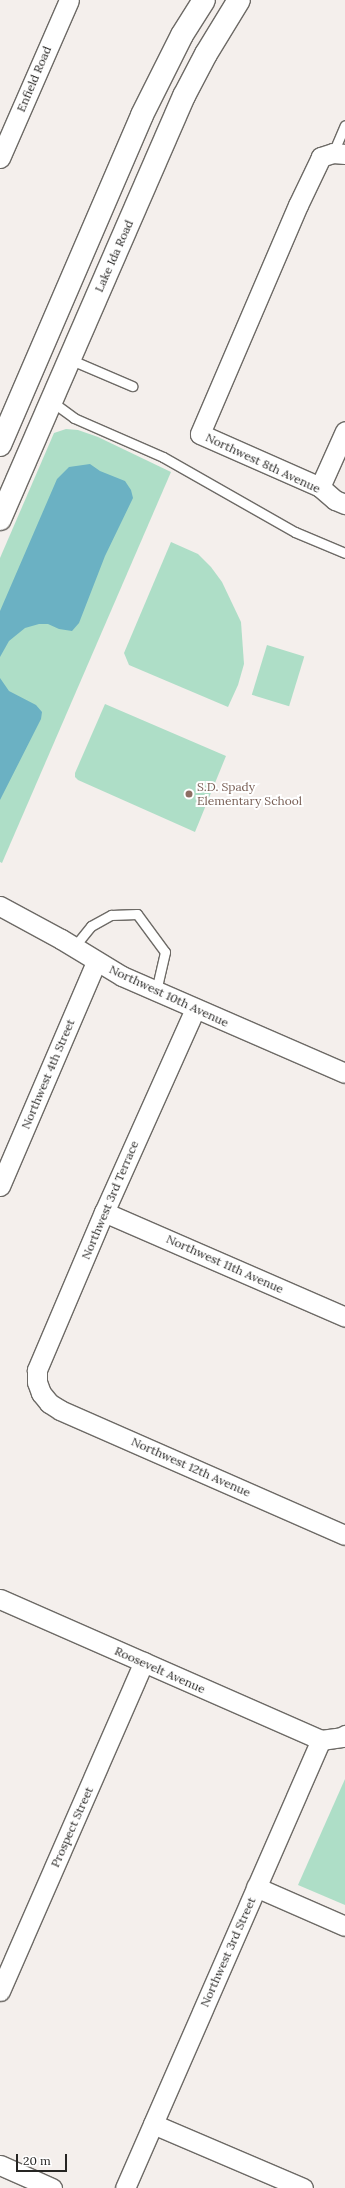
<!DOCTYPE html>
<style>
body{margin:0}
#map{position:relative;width:345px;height:2188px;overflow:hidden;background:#f4efec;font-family:Lora,serif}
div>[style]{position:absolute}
.green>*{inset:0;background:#aedec7;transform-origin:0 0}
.water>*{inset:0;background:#6bb1c3}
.roads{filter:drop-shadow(1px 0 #6d6a66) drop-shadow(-1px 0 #6d6a66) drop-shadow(0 1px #6d6a66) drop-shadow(0 -1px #6d6a66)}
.service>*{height:9px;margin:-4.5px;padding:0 4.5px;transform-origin:4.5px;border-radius:4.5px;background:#fff}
.minor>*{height:19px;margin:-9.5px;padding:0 9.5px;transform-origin:9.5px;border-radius:9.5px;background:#fff}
.tertiary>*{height:22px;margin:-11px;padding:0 11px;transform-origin:11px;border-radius:11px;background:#fff}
.dots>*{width:11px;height:11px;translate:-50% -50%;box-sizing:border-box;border:2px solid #fff;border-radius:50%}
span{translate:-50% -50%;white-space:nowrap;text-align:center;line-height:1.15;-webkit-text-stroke:4px #fff;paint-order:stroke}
.street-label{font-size:12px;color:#262523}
.education-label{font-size:12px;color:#785e54}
.left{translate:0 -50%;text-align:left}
.scale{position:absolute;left:16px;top:2154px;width:51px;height:18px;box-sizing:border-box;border:2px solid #262523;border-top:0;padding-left:5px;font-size:12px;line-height:14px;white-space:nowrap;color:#262523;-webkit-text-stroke:3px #fff;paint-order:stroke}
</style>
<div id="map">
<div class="green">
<div style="clip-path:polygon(66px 429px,78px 430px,98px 437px,171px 472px,2px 863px,0 862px,0 558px,54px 433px)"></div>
<div style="clip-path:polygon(171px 542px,198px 554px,211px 567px,222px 582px,241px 622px,244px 664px,238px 685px,228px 707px,129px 665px,124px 653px)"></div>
<div style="left:267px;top:645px;width:39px;height:52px;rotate:17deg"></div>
<div style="clip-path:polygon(105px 704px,226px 756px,195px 832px,78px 780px,75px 777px,75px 773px)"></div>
<div style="clip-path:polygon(345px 1779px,345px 1905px,298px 1885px)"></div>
</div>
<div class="water">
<div style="clip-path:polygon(90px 464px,100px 471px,125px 481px,131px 490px,133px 498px,105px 556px,79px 623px,72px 631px,59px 629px,48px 624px,39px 624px,25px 628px,9px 641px,0 657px,0 611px,57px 479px,69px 467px)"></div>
<div style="clip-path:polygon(0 678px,9px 691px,36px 705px,42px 712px,41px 719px,0 800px)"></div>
</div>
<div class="roads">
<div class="service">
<div style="left:333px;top:153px;width:30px;rotate:-67deg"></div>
<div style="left:69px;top:359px;width:69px;rotate:23.2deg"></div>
<div style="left:51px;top:401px;width:29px;rotate:36deg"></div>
<div style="left:74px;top:418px;width:97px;rotate:23.7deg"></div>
<div style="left:163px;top:457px;width:152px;rotate:29.6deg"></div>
<div style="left:295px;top:532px;width:54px;rotate:22.8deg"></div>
<div style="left:74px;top:947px;width:27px;rotate:-51deg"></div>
<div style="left:91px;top:926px;width:23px;rotate:-29deg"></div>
<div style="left:111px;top:915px;width:26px;rotate:-2deg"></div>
<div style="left:137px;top:914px;width:47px;rotate:53.6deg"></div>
<div style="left:165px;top:952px;width:40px;rotate:103deg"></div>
</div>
<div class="minor">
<div style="left:345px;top:154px;width:12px;rotate:-175deg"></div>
<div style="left:333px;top:153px;width:13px;rotate:162deg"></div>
<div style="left:321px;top:157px;width:53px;rotate:115.6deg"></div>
<div style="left:298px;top:205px;width:249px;rotate:113.2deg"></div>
<div style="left:200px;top:434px;width:131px;rotate:23.8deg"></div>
<div style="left:320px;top:487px;width:20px;rotate:41deg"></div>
<div style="left:335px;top:500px;width:11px;rotate:22deg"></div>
<div style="left:0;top:158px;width:172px;rotate:-66.4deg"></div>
<div style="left:320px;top:487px;width:61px;rotate:-65.9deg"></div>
<div style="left:0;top:906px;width:69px;rotate:28.4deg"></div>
<div style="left:61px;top:939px;width:71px;rotate:31.2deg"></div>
<div style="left:122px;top:976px;width:243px;rotate:23.5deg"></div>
<div style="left:195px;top:1009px;width:222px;rotate:114.1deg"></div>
<div style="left:104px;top:1212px;width:172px;rotate:113deg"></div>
<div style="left:37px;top:1370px;width:12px;rotate:90deg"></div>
<div style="left:37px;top:1382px;width:12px;rotate:70deg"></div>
<div style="left:41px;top:1393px;width:13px;rotate:51deg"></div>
<div style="left:49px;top:1403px;width:13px;rotate:32deg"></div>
<div style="left:60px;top:1410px;width:311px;rotate:23.7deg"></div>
<div style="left:0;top:1186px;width:244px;rotate:-66.8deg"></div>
<div style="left:104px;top:1212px;width:263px;rotate:23.5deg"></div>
<div style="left:0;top:1599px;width:351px;rotate:23.7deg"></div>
<div style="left:321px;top:1740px;width:21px;rotate:-8deg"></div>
<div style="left:342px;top:1737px;width:4px;rotate:-34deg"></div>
<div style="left:256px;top:1887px;width:97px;rotate:23.7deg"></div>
<div style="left:0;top:1991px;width:359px;rotate:-66.4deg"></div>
<div style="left:153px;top:2124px;width:163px;rotate:23.1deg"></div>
<div style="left:0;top:2165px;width:57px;rotate:23.9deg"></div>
<div style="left:125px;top:2188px;width:489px;rotate:-66.4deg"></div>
</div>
<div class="tertiary">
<div style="left:0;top:445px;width:359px;rotate:-66.7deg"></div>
<div style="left:142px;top:115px;width:89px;rotate:-63.4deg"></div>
<div style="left:182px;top:35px;width:41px;rotate:-57.8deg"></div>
<div style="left:0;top:519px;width:461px;rotate:-66.5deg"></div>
<div style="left:184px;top:96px;width:47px;rotate:-62.4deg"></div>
<div style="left:206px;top:54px;width:63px;rotate:-58.6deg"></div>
</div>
</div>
<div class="dots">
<div style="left:189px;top:794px;background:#8d6e63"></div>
</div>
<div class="street-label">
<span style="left:34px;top:79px;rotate:-67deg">Enfield Road</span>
<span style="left:114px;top:256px;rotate:-66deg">Lake Ida Road</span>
<span style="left:263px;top:463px;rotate:25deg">Northwest 8th Avenue</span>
<span style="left:169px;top:996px;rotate:25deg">Northwest 10th Avenue</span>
<span style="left:48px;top:1074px;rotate:-67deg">Northwest 4th Street</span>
<span style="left:110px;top:1200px;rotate:-67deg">Northwest 3rd Terrace</span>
<span style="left:225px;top:1264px;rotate:24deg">Northwest 11th Avenue</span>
<span style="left:191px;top:1467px;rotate:24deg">Northwest 12th Avenue</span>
<span style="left:160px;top:1670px;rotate:24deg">Roosevelt Avenue</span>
<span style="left:72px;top:1827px;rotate:-66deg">Prospect Street</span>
<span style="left:228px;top:1952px;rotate:-66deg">Northwest 3rd Street</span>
</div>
<div class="education-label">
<span class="left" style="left:197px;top:794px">S.D. Spady<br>Elementary School</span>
</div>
<div class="scale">20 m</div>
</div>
